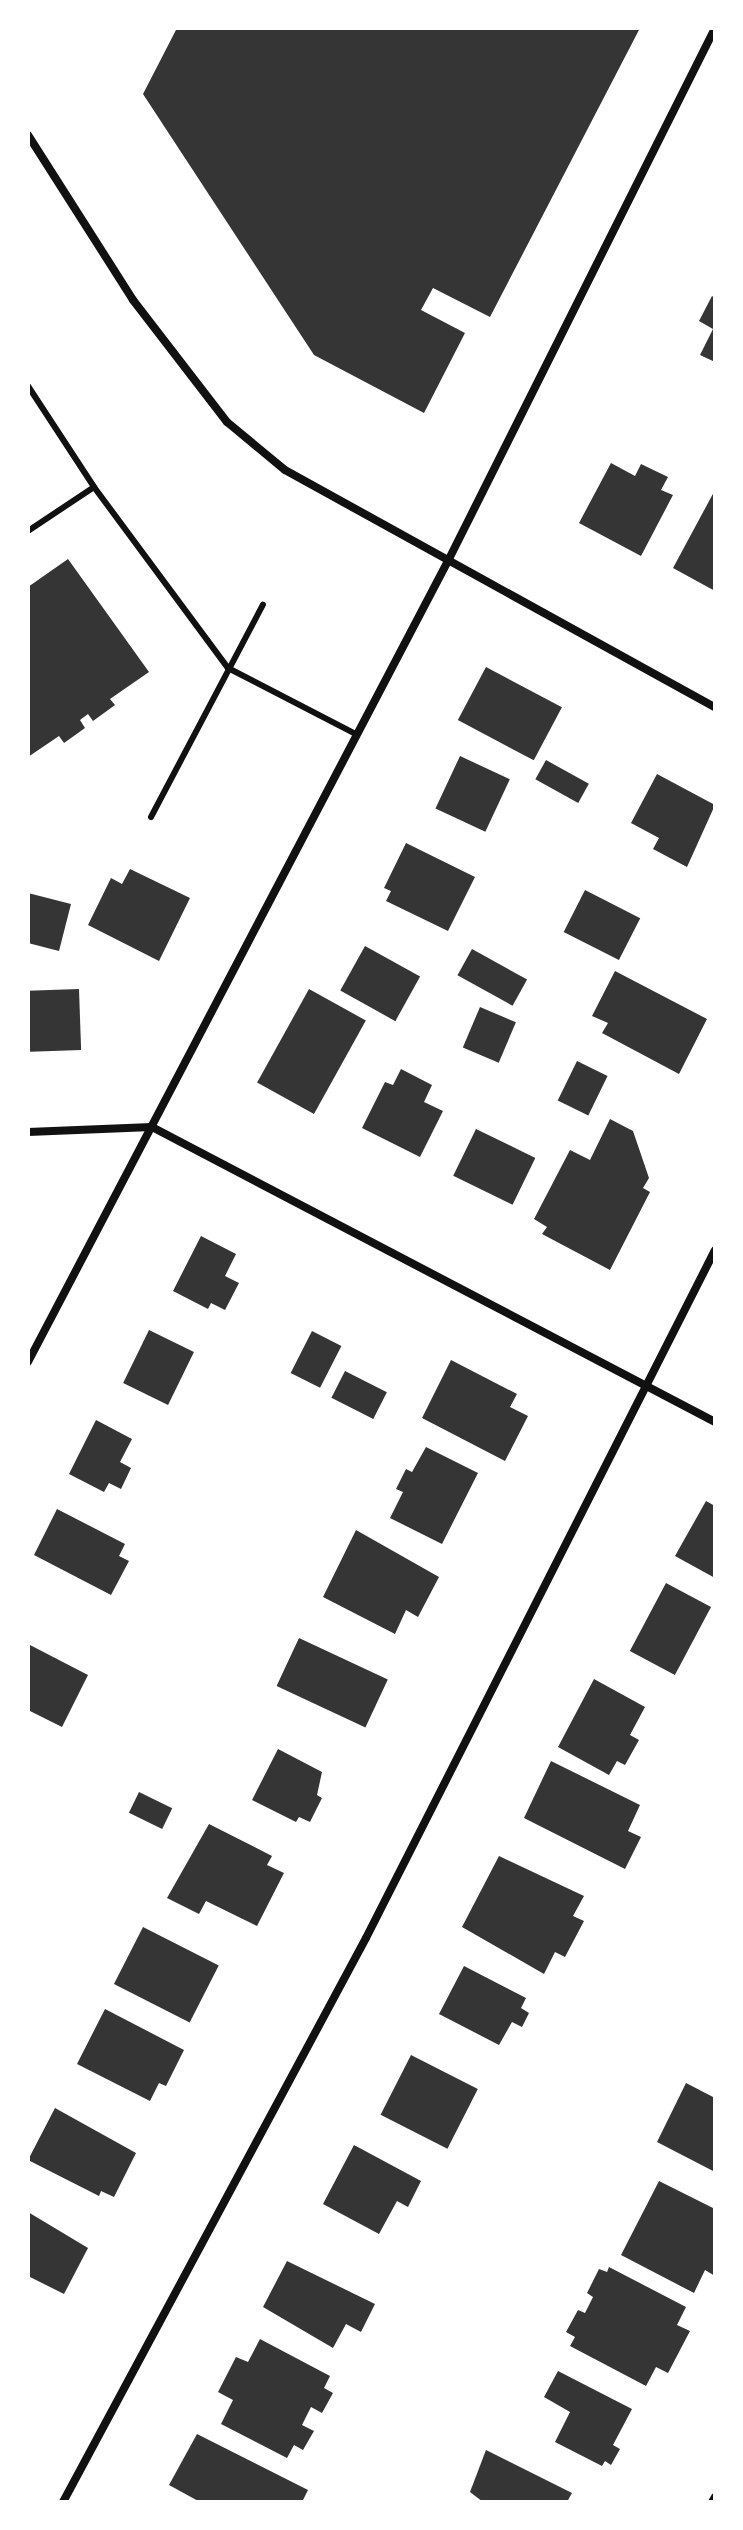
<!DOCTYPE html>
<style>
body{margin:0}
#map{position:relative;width:743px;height:2530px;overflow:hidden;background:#fff;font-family:Barlow,sans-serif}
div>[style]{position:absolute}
.building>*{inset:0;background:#353535;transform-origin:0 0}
.service>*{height:6px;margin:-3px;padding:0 3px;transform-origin:3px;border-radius:3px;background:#111}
.minor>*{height:8px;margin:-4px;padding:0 4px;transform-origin:4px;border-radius:4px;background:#111}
span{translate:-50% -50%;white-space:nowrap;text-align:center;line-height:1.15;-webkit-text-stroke:6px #fff;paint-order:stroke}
.frame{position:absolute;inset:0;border:30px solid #fff;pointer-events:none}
</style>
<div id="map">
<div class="building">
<div style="clip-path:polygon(177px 28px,640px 28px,490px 317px,433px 288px,421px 310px,465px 333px,424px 413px,314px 355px,143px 94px)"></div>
<div style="clip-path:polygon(712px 296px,715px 298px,715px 362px,700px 355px,713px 329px,699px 321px)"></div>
<div style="clip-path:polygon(611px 463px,635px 476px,641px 464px,668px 477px,661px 490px,673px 495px,641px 556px,579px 523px)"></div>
<div style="clip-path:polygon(715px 490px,715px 591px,673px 568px)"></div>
<div style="clip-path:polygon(68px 559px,149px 672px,110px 699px,115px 705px,93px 721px,88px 714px,80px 720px,85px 728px,64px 743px,59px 736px,28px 757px,28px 587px)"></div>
<div style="left:486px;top:667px;width:86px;height:60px;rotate:28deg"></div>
<div style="left:460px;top:756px;width:55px;height:58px;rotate:25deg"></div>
<div style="left:546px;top:760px;width:49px;height:22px;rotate:29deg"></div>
<div style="clip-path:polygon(657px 774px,715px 805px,687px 867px,653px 849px,659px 838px,631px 823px)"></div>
<div style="clip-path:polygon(406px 843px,475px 877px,448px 931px,386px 901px,391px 891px,384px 888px)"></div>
<div style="clip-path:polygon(130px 869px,190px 898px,159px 961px,88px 925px,111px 878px,122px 884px)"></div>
<div style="left:585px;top:890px;width:62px;height:47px;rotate:27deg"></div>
<div style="clip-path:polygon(28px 893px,71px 904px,59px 951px,28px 943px)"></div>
<div style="left:365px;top:946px;width:63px;height:51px;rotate:29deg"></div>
<div style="left:472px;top:949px;width:63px;height:30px;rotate:29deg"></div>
<div style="clip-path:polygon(615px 971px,707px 1019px,679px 1074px,602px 1033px,608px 1023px,592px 1016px)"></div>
<div style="left:79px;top:989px;width:61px;height:51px;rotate:88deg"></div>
<div style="left:309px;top:989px;width:65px;height:107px;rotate:29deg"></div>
<div style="left:480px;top:1007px;width:39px;height:44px;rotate:23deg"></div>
<div style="left:577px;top:1061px;width:34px;height:44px;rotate:26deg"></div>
<div style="clip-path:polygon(401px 1069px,432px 1085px,424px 1102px,443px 1111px,420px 1157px,362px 1128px,385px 1082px,393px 1085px)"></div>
<div style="clip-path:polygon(610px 1119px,633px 1131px,649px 1178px,643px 1188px,650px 1192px,610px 1270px,542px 1234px,547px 1227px,534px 1219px,570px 1150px,590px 1160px)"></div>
<div style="left:476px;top:1129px;width:66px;height:52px;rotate:26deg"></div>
<div style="clip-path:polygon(201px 1236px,236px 1254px,225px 1276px,239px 1283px,225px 1310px,211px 1303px,208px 1309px,173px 1291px)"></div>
<div style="left:149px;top:1330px;width:50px;height:59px;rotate:26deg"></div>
<div style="left:312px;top:1331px;width:33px;height:47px;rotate:27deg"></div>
<div style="clip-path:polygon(451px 1360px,517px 1394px,510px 1407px,528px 1416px,505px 1461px,422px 1418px)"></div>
<div style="left:345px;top:1371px;width:47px;height:30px;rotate:27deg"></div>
<div style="clip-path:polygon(96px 1420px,132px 1439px,120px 1462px,131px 1468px,121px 1489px,109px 1483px,104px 1492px,69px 1474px)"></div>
<div style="clip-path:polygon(426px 1447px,478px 1473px,442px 1544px,390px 1518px,403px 1492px,396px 1489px,406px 1469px,412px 1472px)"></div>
<div style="clip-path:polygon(706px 1501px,715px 1506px,715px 1578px,675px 1556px)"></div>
<div style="clip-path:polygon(57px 1509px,125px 1544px,119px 1556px,129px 1561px,111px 1595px,34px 1555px)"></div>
<div style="clip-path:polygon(356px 1530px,439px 1577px,418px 1617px,406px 1610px,395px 1634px,323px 1597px)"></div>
<div style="left:666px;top:1583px;width:51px;height:77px;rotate:28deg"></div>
<div style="left:299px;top:1638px;width:98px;height:53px;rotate:25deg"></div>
<div style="clip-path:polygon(28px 1644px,88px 1675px,62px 1727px,28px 1710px)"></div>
<div style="clip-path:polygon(594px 1679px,645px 1707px,630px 1735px,639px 1740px,625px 1765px,617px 1761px,609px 1775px,558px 1747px)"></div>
<div style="clip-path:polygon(278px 1749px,322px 1772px,317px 1795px,322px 1798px,310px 1822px,299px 1817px,296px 1822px,252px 1800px)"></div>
<div style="clip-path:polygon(551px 1761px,640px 1805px,628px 1831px,641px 1837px,625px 1869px,524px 1818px)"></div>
<div style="left:139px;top:1792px;width:37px;height:23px;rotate:26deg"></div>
<div style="clip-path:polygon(209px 1824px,272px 1856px,267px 1865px,284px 1873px,257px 1926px,206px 1901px,199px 1914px,167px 1898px)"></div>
<div style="clip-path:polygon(499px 1856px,584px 1896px,573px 1916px,584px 1921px,565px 1957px,555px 1952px,544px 1974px,462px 1927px)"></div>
<div style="left:143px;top:1927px;width:85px;height:64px;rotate:27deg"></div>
<div style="clip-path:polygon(464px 1966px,526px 1998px,521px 2008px,529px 2013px,522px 2027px,512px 2022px,499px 2045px,439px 2014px)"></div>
<div style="clip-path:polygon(105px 2009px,184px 2050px,166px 2086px,159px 2083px,150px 2101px,77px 2064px)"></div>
<div style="left:411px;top:2055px;width:75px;height:67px;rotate:27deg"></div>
<div style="clip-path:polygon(686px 2083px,715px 2098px,715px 2172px,657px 2142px)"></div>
<div style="clip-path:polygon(55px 2108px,136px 2153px,114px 2197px,101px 2191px,99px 2196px,28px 2160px)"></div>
<div style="clip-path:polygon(354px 2145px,421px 2181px,408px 2207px,397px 2201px,379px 2234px,323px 2204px)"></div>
<div style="clip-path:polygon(659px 2181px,715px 2209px,715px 2276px,705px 2270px,694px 2293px,621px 2255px)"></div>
<div style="clip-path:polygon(28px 2212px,88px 2248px,64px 2294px,28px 2276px)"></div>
<div style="clip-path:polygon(287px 2261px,375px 2304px,361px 2332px,346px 2324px,333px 2348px,263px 2307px)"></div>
<div style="clip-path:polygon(609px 2267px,686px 2307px,677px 2325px,690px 2331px,668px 2373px,656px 2367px,646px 2386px,570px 2346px,575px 2337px,566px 2332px,578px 2310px,585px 2313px,593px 2297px,587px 2293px,599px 2269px,607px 2272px)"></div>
<div style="clip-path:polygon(260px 2339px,330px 2376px,324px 2388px,333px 2393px,322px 2413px,311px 2407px,302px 2425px,314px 2431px,303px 2450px,294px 2445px,287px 2458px,221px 2424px,233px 2400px,218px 2392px,236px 2357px,248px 2362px)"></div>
<div style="clip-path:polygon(558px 2371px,632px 2409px,613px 2445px,620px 2449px,611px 2465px,605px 2461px,602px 2466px,555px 2442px,570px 2412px,544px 2397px)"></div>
<div style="clip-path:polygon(197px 2434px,308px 2490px,302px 2502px,200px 2502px,169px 2485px)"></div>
<div style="clip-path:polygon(486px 2450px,572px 2493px,567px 2502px,483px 2502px,470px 2492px)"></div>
</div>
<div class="service">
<div style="left:28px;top:386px;width:121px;rotate:56.8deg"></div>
<div style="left:94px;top:487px;width:225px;rotate:53.5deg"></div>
<div style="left:228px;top:668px;width:144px;rotate:27.3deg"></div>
<div style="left:28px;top:531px;width:79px;rotate:-33.7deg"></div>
<div style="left:151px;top:817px;width:240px;rotate:-62.2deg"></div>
</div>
<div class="minor">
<div style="left:28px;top:135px;width:196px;rotate:57.5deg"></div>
<div style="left:133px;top:300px;width:154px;rotate:52.4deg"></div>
<div style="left:227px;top:422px;width:75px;rotate:39.6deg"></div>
<div style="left:285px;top:470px;width:491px;rotate:28.9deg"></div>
<div style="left:28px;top:1132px;width:124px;rotate:-2.3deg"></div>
<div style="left:152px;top:1127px;width:636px;rotate:27.65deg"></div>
<div style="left:28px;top:1362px;width:907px;rotate:-62.33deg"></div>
<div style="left:449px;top:559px;width:594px;rotate:-63.39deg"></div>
<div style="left:63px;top:2502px;width:640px;rotate:-61.75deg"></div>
<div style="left:366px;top:1938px;width:771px;rotate:-63.1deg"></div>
<div style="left:712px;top:2502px;width:6px;rotate:-59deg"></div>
</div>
<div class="frame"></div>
</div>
